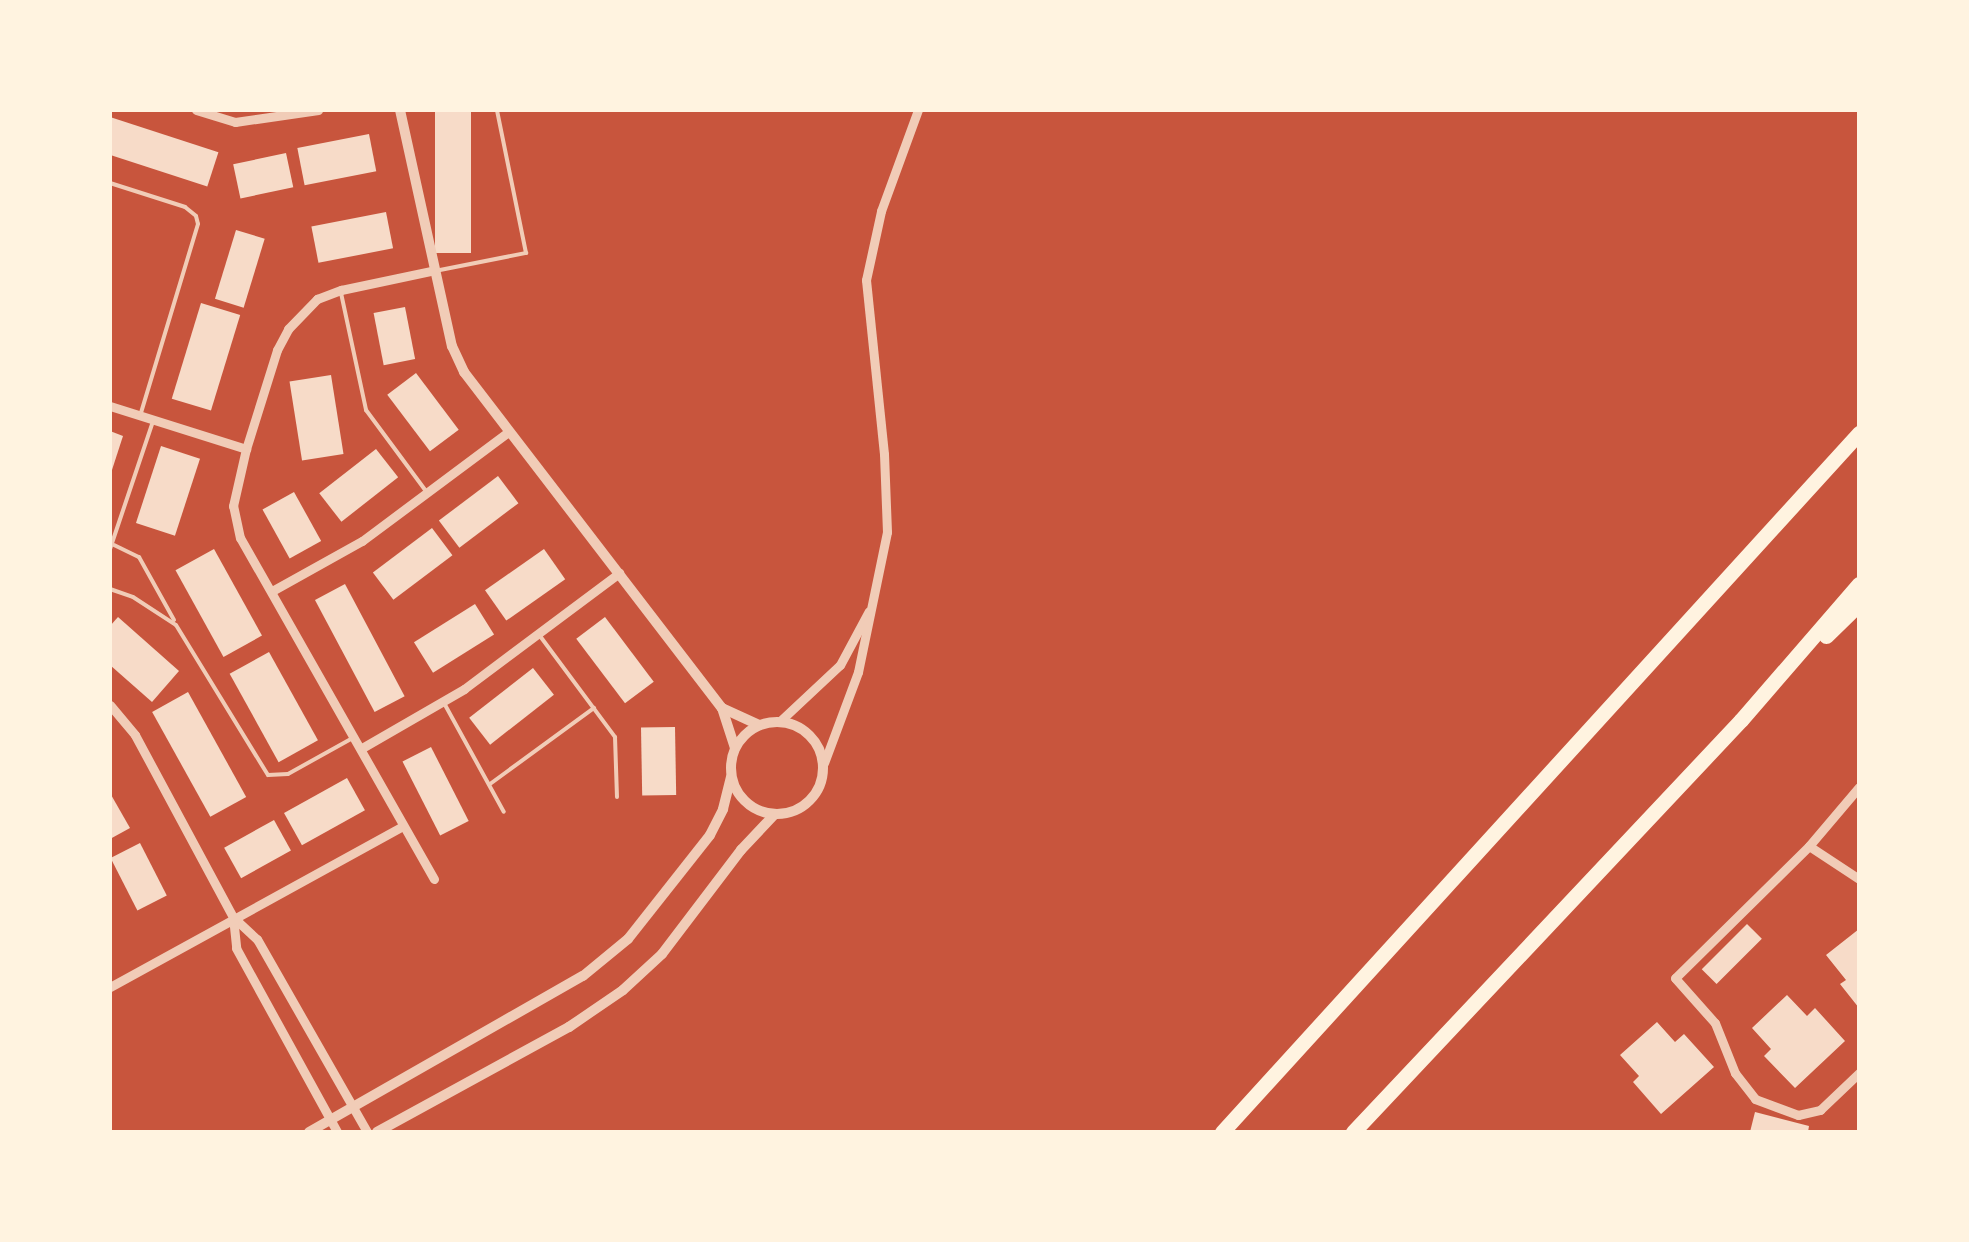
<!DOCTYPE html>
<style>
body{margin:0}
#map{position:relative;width:1969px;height:1242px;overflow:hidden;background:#c8553d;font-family:Quicksand,sans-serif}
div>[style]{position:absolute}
.building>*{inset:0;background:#f7dbc8;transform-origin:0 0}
.service>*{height:4px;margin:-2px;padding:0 2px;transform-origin:2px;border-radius:2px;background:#f1ccb7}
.minor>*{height:9px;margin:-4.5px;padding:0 4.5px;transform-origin:4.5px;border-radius:4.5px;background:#f1ccb7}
.tertiary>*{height:10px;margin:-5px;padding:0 5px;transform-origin:5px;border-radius:5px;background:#f1ccb7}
.tertiary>.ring{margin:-5px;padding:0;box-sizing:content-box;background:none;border:10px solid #f1ccb7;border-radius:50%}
.motorway>*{height:15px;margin:-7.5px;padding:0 7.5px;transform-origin:7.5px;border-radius:7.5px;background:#fff3e0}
span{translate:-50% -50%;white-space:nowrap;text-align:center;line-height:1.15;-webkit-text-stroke:10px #fff3e0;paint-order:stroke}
.frame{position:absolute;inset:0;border:112px solid #fff3e0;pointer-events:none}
</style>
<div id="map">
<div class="building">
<div style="left:435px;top:110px;width:36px;height:143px"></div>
<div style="left:110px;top:117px;width:114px;height:36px;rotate:18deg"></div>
<div style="left:369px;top:134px;width:38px;height:73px;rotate:79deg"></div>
<div style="left:286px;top:153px;width:35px;height:54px;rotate:78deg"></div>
<div style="left:386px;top:212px;width:37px;height:76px;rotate:79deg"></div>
<div style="left:236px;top:230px;width:30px;height:72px;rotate:17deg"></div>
<div style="left:201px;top:303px;width:41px;height:100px;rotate:17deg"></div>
<div style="left:405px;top:307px;width:53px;height:32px;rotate:79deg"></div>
<div style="left:416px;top:373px;width:71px;height:36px;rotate:53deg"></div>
<div style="left:331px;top:375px;width:80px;height:42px;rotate:81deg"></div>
<div style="clip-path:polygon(110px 431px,123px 436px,111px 473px,110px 473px)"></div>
<div style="left:161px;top:446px;width:41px;height:81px;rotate:18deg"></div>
<div style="left:376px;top:449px;width:36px;height:72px;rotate:52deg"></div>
<div style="left:498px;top:476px;width:34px;height:74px;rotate:53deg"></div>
<div style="left:294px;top:492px;width:56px;height:36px;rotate:61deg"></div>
<div style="left:432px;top:528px;width:34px;height:74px;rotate:53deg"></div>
<div style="left:214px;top:549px;width:99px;height:44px;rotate:61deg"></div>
<div style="left:544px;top:549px;width:37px;height:72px;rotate:55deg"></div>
<div style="left:345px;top:584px;width:127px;height:34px;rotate:62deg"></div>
<div style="left:475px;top:604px;width:36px;height:72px;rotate:58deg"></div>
<div style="clip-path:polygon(118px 617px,179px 671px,152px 702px,110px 665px,110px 626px)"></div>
<div style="left:605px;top:617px;width:81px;height:36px;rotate:53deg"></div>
<div style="left:269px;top:652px;width:101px;height:45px;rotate:61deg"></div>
<div style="left:533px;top:668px;width:34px;height:81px;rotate:52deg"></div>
<div style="left:188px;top:692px;width:120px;height:41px;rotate:61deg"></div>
<div style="left:675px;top:727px;width:68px;height:34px;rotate:89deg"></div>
<div style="left:431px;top:747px;width:83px;height:32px;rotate:63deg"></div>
<div style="left:347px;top:778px;width:37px;height:72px;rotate:61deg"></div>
<div style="clip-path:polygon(110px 793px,130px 828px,110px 839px)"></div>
<div style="left:274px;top:820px;width:35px;height:57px;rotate:61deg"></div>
<div style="left:140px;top:843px;width:59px;height:33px;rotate:63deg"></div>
<div style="left:1747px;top:924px;width:21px;height:64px;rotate:45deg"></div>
<div style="clip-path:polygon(1859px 929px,1859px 1008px,1840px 984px,1846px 980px,1826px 955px)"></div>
<div style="clip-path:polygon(1787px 995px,1807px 1016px,1815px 1008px,1845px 1041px,1795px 1088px,1764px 1056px,1771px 1049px,1752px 1028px)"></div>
<div style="clip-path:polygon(1657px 1022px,1675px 1042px,1684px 1034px,1714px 1067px,1661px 1114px,1633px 1082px,1639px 1076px,1620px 1055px)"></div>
<div style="clip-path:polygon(1755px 1112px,1809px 1126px,1808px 1132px,1750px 1132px)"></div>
</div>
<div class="service">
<div style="left:110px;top:183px;width:79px;rotate:17.7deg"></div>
<div style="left:185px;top:207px;width:14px;rotate:39deg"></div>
<div style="left:196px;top:216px;width:8px;rotate:76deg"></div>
<div style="left:198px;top:224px;width:201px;rotate:106.8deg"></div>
<div style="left:440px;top:270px;width:88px;rotate:-11.2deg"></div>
<div style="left:526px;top:253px;width:146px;rotate:-101.5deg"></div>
<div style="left:341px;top:293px;width:120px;rotate:77.9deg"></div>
<div style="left:366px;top:410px;width:101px;rotate:53.5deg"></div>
<div style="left:114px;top:545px;width:28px;rotate:26deg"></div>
<div style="left:139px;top:557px;width:72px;rotate:60.9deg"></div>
<div style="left:110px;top:549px;width:135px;rotate:-71.4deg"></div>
<div style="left:110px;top:589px;width:24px;rotate:19deg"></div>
<div style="left:133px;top:597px;width:51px;rotate:33.1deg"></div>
<div style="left:176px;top:625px;width:176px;rotate:58.5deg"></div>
<div style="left:268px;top:775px;width:20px;rotate:-3deg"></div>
<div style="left:288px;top:774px;width:72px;rotate:-29.1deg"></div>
<div style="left:540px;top:636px;width:126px;rotate:53.4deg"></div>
<div style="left:615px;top:737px;width:60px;rotate:88.1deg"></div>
<div style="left:444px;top:703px;width:124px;rotate:61.2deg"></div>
<div style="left:490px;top:784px;width:129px;rotate:-36.2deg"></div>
</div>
<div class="minor">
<div style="left:196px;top:110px;width:41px;rotate:17.1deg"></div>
<div style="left:235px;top:122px;width:84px;rotate:-8.2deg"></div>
<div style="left:110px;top:406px;width:143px;rotate:17.5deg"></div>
<div style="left:272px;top:591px;width:103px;rotate:-29.1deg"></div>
<div style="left:362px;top:541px;width:182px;rotate:-36.7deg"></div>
<div style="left:110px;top:705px;width:39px;rotate:50deg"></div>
<div style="left:135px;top:735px;width:207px;rotate:61.7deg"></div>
<div style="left:233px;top:917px;width:33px;rotate:43deg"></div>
<div style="left:257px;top:939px;width:222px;rotate:60.3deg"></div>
<div style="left:779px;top:722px;width:83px;rotate:-43.1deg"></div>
<div style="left:840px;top:665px;width:61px;rotate:-61.8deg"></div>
<div style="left:362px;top:748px;width:118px;rotate:-30deg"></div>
<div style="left:464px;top:689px;width:194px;rotate:-36.8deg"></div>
<div style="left:824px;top:763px;width:97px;rotate:-69.5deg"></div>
<div style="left:858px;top:672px;width:143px;rotate:-78.3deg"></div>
<div style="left:887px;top:532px;width:78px;rotate:-92.2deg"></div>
<div style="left:884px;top:454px;width:175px;rotate:-95.9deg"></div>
<div style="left:866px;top:280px;width:71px;rotate:-77.7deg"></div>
<div style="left:881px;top:211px;width:108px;rotate:-69.9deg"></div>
<div style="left:1859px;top:787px;width:77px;rotate:130.3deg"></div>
<div style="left:1809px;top:846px;width:188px;rotate:135.4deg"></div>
<div style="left:1675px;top:978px;width:60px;rotate:48.4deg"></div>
<div style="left:1715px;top:1023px;width:54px;rotate:68.2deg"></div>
<div style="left:1735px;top:1073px;width:33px;rotate:52deg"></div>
<div style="left:1755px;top:1099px;width:46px;rotate:20.4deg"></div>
<div style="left:1798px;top:1115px;width:23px;rotate:-13deg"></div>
<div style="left:1820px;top:1110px;width:54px;rotate:-43.5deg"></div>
<div style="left:1809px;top:846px;width:60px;rotate:33.4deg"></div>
<div style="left:434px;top:879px;width:392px;rotate:-119.6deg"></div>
<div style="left:240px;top:538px;width:33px;rotate:-102deg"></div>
<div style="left:233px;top:506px;width:58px;rotate:-77.2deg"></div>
<div style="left:246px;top:449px;width:104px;rotate:-72.6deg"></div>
<div style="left:277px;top:350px;width:24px;rotate:-62deg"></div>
<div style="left:288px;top:329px;width:42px;rotate:-46deg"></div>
<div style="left:317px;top:299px;width:26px;rotate:-21deg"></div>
<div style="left:341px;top:290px;width:96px;rotate:-12deg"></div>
<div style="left:233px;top:917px;width:31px;rotate:84deg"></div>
<div style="left:236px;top:948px;width:210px;rotate:61.2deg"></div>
<div style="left:110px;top:987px;width:334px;rotate:-28.8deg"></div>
</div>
<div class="tertiary">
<div style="left:400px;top:110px;width:242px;rotate:77.6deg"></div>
<div style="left:452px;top:346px;width:29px;rotate:65deg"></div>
<div style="left:464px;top:372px;width:424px;rotate:52.5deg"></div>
<div style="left:722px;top:708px;width:42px;rotate:72deg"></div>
<div style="left:722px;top:708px;width:41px;rotate:24.7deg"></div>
<div class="ring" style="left:731px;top:722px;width:82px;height:82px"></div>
<div style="left:309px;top:1132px;width:315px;rotate:-29.7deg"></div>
<div style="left:583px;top:976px;width:58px;rotate:-39.4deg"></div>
<div style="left:628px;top:939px;width:132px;rotate:-51.7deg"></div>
<div style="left:710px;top:835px;width:29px;rotate:-63deg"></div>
<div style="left:723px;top:809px;width:33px;rotate:-76deg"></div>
<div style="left:377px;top:1132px;width:219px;rotate:-28.7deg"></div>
<div style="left:569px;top:1027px;width:65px;rotate:-34.4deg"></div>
<div style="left:623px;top:990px;width:53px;rotate:-42.7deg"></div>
<div style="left:662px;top:954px;width:131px;rotate:-52.8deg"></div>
<div style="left:741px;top:850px;width:48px;rotate:-46.7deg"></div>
</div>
<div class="motorway">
<div style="left:1826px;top:636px;width:46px;rotate:-44.1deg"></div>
<div style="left:1222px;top:1132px;width:946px;rotate:-47.66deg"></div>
<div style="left:1353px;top:1132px;width:566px;rotate:-46.72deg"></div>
<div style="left:1741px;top:720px;width:180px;rotate:-49.1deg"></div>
</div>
<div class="frame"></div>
</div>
